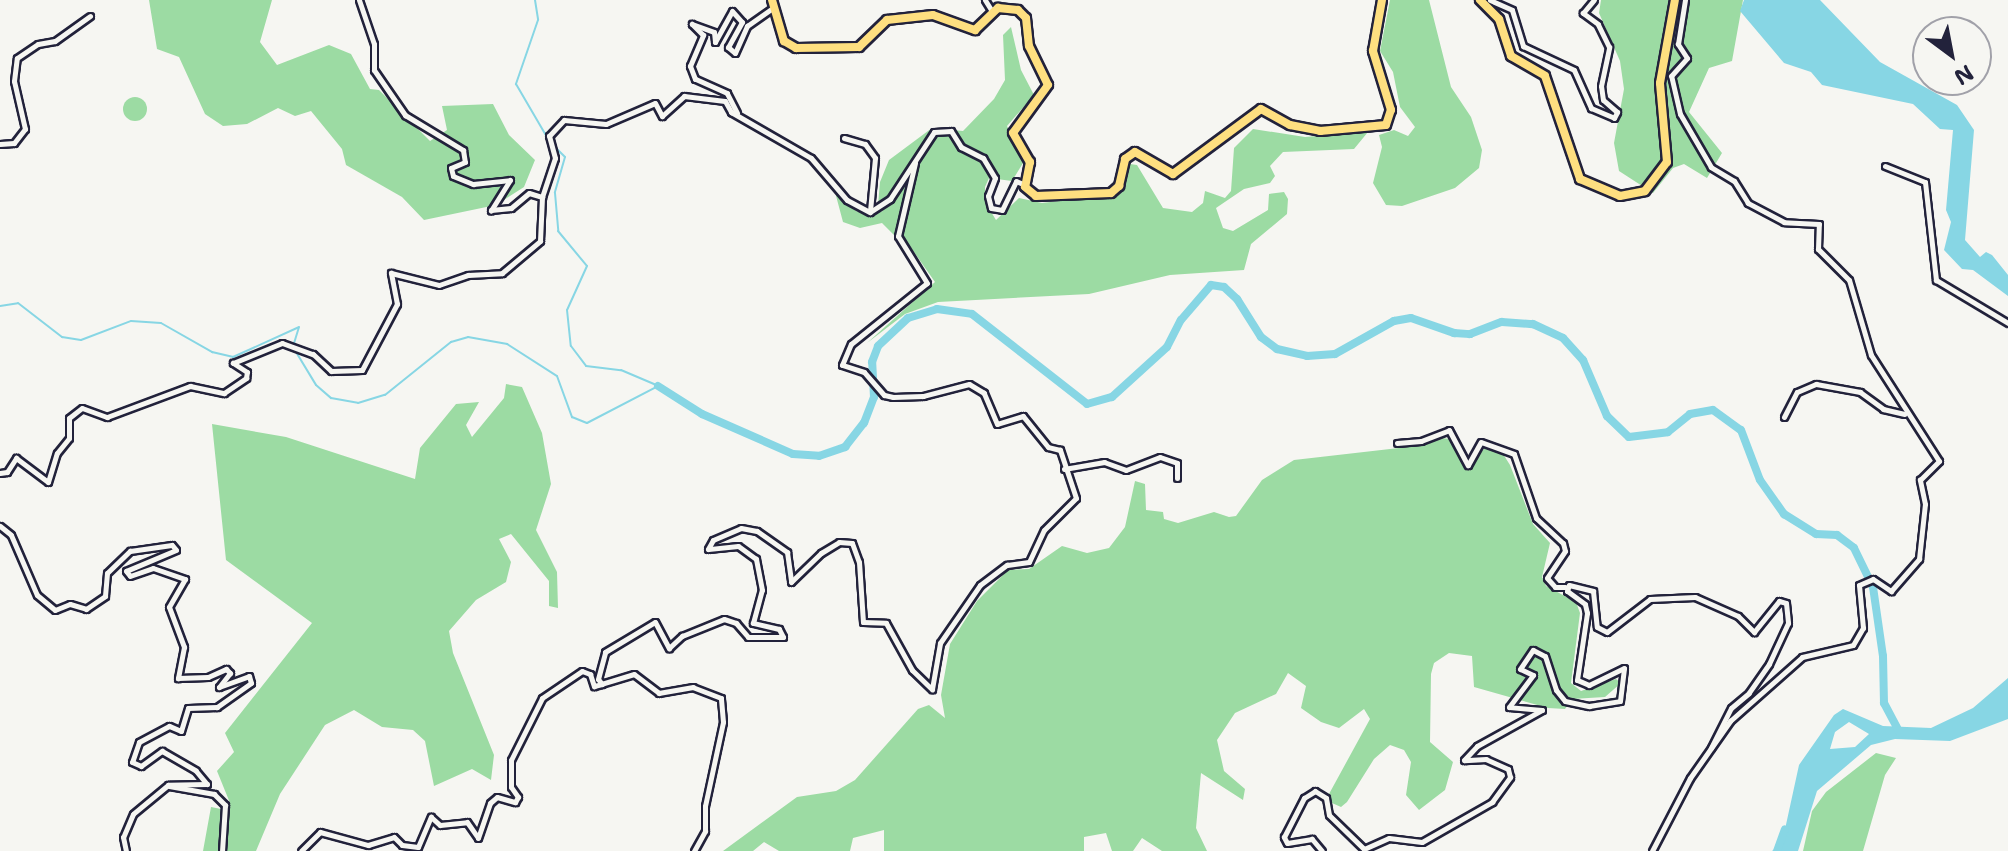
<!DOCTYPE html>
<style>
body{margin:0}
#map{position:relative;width:2008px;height:851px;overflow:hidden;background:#f6f6f2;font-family:"Shantell Sans",sans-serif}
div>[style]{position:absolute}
.green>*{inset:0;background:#9cdba3}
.round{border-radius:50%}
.water>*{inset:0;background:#87d6e4}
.stream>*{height:2px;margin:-1px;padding:0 1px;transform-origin:1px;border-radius:1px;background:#87d6e4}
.river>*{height:8px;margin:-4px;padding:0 4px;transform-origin:4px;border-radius:4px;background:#87d6e4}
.roads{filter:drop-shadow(2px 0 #22223b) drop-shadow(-2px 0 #22223b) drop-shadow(0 2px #22223b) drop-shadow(0 -2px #22223b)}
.street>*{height:5px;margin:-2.5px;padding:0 2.5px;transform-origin:2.5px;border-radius:2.5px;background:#f6f6f2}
.primary>*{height:8px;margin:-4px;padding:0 4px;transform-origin:4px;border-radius:4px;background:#fedf80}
span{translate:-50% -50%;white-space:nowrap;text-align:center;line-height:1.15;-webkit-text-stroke:7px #f6f6f2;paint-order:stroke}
.north{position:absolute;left:1912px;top:16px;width:80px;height:80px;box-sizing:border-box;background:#f6f6f2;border:2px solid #a1a1a9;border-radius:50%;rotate:148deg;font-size:22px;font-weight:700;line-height:32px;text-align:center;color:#22223b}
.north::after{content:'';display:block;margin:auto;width:28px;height:36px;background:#22223b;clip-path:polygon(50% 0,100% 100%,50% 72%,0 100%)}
</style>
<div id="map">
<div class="green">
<div style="clip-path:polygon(149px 0,272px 0,260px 42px,277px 65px,329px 45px,351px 54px,370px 89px,379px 90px,430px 141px,447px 130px,442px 106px,493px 104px,509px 135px,535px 160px,524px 187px,496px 205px,424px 220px,402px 197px,346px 165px,342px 149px,311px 111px,295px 116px,278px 108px,247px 124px,223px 126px,205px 114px,179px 57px,157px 49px)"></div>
<div style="clip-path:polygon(1390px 0,1429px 0,1451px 87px,1471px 117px,1482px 150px,1479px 168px,1455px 188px,1402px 206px,1386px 205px,1373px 183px,1382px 147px,1379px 135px,1394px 130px,1408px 136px,1415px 127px,1400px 107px,1393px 72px,1380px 51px)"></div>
<div style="clip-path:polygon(1601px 0,1743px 0,1732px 61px,1709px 68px,1689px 112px,1722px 153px,1707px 178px,1684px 164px,1673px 168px,1653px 193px,1619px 171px,1614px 143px,1624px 89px,1620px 61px,1599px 13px)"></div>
<div style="clip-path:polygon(1011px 27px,1021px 70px,1034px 95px,1007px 126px,1023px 163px,1012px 181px,989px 178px,985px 187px,985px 202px,996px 220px,1019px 198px,1042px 203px,1119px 194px,1130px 164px,1137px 165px,1163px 208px,1192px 212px,1203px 203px,1205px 191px,1225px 198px,1231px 191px,1234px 148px,1253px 129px,1305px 137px,1368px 132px,1354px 149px,1283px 152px,1270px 166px,1275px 176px,1270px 183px,1244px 189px,1216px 208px,1223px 228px,1233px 231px,1268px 210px,1269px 194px,1284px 192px,1288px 199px,1287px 214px,1251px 244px,1244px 270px,1170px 275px,1089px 294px,938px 302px,905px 314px,867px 343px,935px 282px,902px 235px,894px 235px,882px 223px,860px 228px,843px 222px,835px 192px,856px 211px,867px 215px,883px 211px,878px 205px,880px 182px,889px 160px,932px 128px,963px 131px,994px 99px,1005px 80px,1003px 35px)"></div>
<div class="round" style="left:123px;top:97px;width:24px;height:24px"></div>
<div style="clip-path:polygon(506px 384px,522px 387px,542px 433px,551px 484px,536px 530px,557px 572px,558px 608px,549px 606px,549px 581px,511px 534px,499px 539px,511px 562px,506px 582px,476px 600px,449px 631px,453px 653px,494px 755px,491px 780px,472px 769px,434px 786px,425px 741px,413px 730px,382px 727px,354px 710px,325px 725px,280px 794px,256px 851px,203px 851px,211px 807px,221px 809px,230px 803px,217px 771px,234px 752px,225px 733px,312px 623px,226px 560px,212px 424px,286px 437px,415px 479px,420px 448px,456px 404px,479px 402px,466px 425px,472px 437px,504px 398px)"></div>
<div style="clip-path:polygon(1442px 438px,1450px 439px,1468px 465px,1485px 448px,1503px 454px,1510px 465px,1533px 524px,1550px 543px,1542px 577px,1546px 586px,1576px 602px,1580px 613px,1571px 683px,1581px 691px,1616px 679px,1621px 683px,1605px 697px,1572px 699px,1565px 709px,1548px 708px,1474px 687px,1472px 656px,1449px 653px,1434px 663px,1431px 674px,1430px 742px,1453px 762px,1445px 790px,1419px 810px,1406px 795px,1411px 762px,1404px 750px,1390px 745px,1374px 759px,1347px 802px,1341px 807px,1332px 803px,1329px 794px,1370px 719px,1364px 709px,1339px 728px,1321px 722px,1301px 708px,1306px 686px,1288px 673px,1276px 694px,1235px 713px,1217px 740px,1224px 771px,1245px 789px,1243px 800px,1201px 773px,1196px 828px,1207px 851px,1162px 851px,1142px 838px,1133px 851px,1112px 851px,1106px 833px,1084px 837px,1084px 851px,884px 851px,884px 830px,853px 838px,850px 851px,779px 851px,764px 842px,753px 851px,723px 851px,797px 797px,836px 791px,855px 780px,918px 709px,929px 705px,945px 718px,941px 695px,950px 644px,977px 601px,1008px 570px,1029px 569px,1062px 546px,1087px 553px,1109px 548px,1125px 527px,1135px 481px,1145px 484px,1146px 510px,1163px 512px,1164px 519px,1178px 523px,1214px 512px,1229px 517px,1236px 516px,1262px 480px,1294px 460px,1425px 445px)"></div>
<div style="clip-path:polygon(1876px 753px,1896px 758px,1885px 775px,1863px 851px,1803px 851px,1812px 811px,1826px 792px)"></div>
</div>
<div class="water">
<div style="clip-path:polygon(1744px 0,1820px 0,1880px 62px,1957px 105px,1974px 130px,1965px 240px,1980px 257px,1986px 252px,1992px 255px,2008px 275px,2008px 296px,1973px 270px,1962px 269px,1944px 250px,1951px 222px,1946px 210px,1953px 130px,1940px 129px,1913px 104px,1822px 85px,1811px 72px,1784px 63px,1740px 11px)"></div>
<div style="clip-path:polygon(evenodd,2008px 678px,2008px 719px,1950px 741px,1895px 739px,1871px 745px,1817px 791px,1798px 851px,1772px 851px,1782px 843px,1799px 765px,1834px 715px,1843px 709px,1883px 726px,1931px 728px,1973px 708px,2008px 678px,1849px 722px,1869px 734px,1855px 747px,1830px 749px,1835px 732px,1849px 722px)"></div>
</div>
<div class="stream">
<div style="left:535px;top:0;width:20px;rotate:81deg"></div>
<div style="left:538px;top:20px;width:68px;rotate:109deg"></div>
<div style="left:516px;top:84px;width:61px;rotate:59.7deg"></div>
<div style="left:553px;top:145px;width:17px;rotate:45deg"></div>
<div style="left:565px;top:157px;width:37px;rotate:106deg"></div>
<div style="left:555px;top:193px;width:38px;rotate:85deg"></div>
<div style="left:558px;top:231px;width:45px;rotate:50.4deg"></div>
<div style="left:587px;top:266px;width:48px;rotate:114.4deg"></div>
<div style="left:567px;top:310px;width:36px;rotate:84deg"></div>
<div style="left:571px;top:346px;width:25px;rotate:53deg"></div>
<div style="left:586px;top:366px;width:35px;rotate:7deg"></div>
<div style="left:621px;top:370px;width:39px;rotate:23deg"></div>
<div style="left:0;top:306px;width:18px;rotate:-9deg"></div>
<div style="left:18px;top:303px;width:56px;rotate:37.7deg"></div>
<div style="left:62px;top:337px;width:19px;rotate:9deg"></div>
<div style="left:81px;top:340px;width:53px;rotate:-20.8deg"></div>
<div style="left:131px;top:321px;width:30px;rotate:4deg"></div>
<div style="left:161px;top:323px;width:59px;rotate:29.6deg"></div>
<div style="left:212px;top:352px;width:22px;rotate:13deg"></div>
<div style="left:233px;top:357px;width:72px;rotate:-24.4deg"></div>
<div style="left:299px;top:327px;width:21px;rotate:107deg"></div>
<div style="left:293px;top:347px;width:44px;rotate:58.8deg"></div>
<div style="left:316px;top:385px;width:20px;rotate:41deg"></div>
<div style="left:331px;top:398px;width:27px;rotate:10deg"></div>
<div style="left:358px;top:403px;width:28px;rotate:-17deg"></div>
<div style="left:385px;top:395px;width:85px;rotate:-38.8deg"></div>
<div style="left:451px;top:342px;width:18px;rotate:-16deg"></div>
<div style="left:468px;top:337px;width:40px;rotate:10deg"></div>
<div style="left:507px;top:344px;width:59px;rotate:32.6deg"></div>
<div style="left:557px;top:376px;width:44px;rotate:69.9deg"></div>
<div style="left:572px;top:417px;width:16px;rotate:22deg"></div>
<div style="left:587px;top:423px;width:80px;rotate:-27.5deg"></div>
</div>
<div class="river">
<div style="left:658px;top:386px;width:52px;rotate:32.5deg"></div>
<div style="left:702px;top:414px;width:99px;rotate:23.7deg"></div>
<div style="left:793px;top:454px;width:26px;rotate:4deg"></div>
<div style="left:819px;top:456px;width:28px;rotate:-19deg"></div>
<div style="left:845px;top:447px;width:31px;rotate:-52deg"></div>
<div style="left:864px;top:423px;width:28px;rotate:-69deg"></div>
<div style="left:874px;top:397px;width:35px;rotate:-93deg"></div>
<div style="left:872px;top:362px;width:17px;rotate:-69deg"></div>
<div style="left:878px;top:346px;width:41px;rotate:-43deg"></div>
<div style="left:908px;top:318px;width:30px;rotate:-17deg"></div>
<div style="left:937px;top:309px;width:35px;rotate:8deg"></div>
<div style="left:972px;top:314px;width:146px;rotate:38deg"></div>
<div style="left:1087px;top:404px;width:26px;rotate:-16deg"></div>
<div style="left:1112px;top:397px;width:74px;rotate:-42.3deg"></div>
<div style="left:1167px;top:347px;width:30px;rotate:-63deg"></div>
<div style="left:1181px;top:320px;width:46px;rotate:-49.4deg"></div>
<div style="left:1211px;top:285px;width:13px;rotate:9deg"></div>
<div style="left:1224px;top:287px;width:18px;rotate:43deg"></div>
<div style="left:1237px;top:299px;width:45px;rotate:57.7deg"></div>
<div style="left:1261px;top:337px;width:20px;rotate:37deg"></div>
<div style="left:1277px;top:349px;width:31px;rotate:13deg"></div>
<div style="left:1307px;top:356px;width:28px;rotate:-4deg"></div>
<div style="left:1335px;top:354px;width:68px;rotate:-29.2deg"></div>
<div style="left:1394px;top:321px;width:17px;rotate:-10deg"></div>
<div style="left:1411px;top:318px;width:46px;rotate:19.2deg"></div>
<div style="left:1454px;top:333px;width:16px;rotate:4deg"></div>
<div style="left:1470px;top:334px;width:34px;rotate:-21deg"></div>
<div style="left:1502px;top:322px;width:31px;rotate:4deg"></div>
<div style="left:1533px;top:324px;width:33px;rotate:25deg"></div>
<div style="left:1563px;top:338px;width:30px;rotate:48deg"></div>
<div style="left:1583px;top:360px;width:61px;rotate:66.8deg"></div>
<div style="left:1607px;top:416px;width:30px;rotate:44deg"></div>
<div style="left:1629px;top:437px;width:39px;rotate:-7deg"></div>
<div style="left:1668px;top:432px;width:28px;rotate:-39deg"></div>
<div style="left:1690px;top:414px;width:23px;rotate:-10deg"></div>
<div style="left:1713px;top:410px;width:34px;rotate:36deg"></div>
<div style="left:1741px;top:430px;width:53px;rotate:69.2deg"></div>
<div style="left:1760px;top:480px;width:42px;rotate:54.8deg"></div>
<div style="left:1784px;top:514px;width:38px;rotate:32deg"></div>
<div style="left:1816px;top:534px;width:21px;rotate:3deg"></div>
<div style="left:1837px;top:535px;width:21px;rotate:37deg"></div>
<div style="left:1854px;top:548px;width:43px;rotate:64deg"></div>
<div style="left:1873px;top:587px;width:70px;rotate:81.8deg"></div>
<div style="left:1883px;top:656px;width:47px;rotate:88.8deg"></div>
<div style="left:1884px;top:703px;width:34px;rotate:62deg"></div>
<div style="left:1777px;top:851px;width:23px;rotate:-70deg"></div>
</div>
<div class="roads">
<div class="street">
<div style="left:359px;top:0;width:46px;rotate:71.2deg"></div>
<div style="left:374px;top:44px;width:26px;rotate:90deg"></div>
<div style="left:374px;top:70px;width:55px;rotate:55.4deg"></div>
<div style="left:405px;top:115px;width:68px;rotate:31.1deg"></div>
<div style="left:463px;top:150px;width:12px;rotate:81deg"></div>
<div style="left:465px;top:162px;width:15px;rotate:157deg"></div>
<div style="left:451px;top:168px;width:8px;rotate:76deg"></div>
<div style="left:453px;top:176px;width:22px;rotate:22deg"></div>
<div style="left:473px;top:184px;width:37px;rotate:-6deg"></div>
<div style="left:510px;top:180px;width:36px;rotate:122deg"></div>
<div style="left:491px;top:210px;width:20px;rotate:-6deg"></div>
<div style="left:511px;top:208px;width:23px;rotate:-40deg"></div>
<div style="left:529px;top:193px;width:14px;rotate:17deg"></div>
<div style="left:985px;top:0;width:15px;rotate:58deg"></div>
<div style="left:1490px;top:0;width:24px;rotate:24deg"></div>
<div style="left:1512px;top:10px;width:38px;rotate:73deg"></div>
<div style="left:1523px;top:46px;width:56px;rotate:25.2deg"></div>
<div style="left:1574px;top:70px;width:42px;rotate:65.9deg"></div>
<div style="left:1591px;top:108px;width:25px;rotate:23deg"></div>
<div style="left:1614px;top:118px;width:7px;rotate:-63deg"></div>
<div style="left:1617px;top:112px;width:18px;rotate:-139deg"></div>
<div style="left:1603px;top:100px;width:14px;rotate:-98deg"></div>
<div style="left:1601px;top:86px;width:40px;rotate:-78deg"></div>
<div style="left:1609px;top:47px;width:25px;rotate:-116deg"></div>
<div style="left:1598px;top:24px;width:19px;rotate:-144deg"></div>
<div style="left:1583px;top:13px;width:17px;rotate:-50deg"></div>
<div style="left:737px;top:113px;width:22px;rotate:-117deg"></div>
<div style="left:727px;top:93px;width:35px;rotate:-156deg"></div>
<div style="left:695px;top:79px;width:14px;rotate:-111deg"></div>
<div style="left:690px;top:66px;width:34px;rotate:-67deg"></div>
<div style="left:703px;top:35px;width:16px;rotate:-135deg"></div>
<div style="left:692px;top:24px;width:23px;rotate:20deg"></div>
<div style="left:714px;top:32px;width:10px;rotate:84deg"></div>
<div style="left:715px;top:42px;width:35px;rotate:-61deg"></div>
<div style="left:732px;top:11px;width:15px;rotate:48deg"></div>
<div style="left:742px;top:22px;width:29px;rotate:119deg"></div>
<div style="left:728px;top:47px;width:9px;rotate:41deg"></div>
<div style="left:735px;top:53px;width:30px;rotate:-66deg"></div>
<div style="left:747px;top:26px;width:33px;rotate:-35deg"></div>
<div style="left:844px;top:138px;width:22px;rotate:16deg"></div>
<div style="left:865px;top:144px;width:17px;rotate:54deg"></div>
<div style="left:875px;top:158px;width:53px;rotate:95.4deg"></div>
<div style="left:0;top:144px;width:14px;rotate:-4deg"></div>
<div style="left:14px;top:143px;width:18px;rotate:-52deg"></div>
<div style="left:25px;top:129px;width:49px;rotate:-102.9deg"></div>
<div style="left:14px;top:81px;width:23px;rotate:-83deg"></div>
<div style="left:17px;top:58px;width:25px;rotate:-34deg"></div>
<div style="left:38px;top:44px;width:17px;rotate:-10deg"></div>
<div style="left:55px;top:41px;width:43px;rotate:-35.5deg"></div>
<div style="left:1885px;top:166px;width:43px;rotate:21.8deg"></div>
<div style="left:1925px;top:182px;width:99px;rotate:83.6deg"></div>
<div style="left:1936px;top:280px;width:84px;rotate:30.8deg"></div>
<div style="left:1784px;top:417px;width:28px;rotate:-63deg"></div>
<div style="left:1797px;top:392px;width:21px;rotate:-23deg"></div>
<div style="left:1816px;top:384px;width:45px;rotate:10.3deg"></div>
<div style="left:1860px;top:392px;width:29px;rotate:36deg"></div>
<div style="left:1883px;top:409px;width:22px;rotate:13deg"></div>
<div style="left:1397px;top:443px;width:24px;rotate:-5deg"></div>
<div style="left:1421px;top:441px;width:30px;rotate:-21deg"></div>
<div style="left:1449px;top:430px;width:40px;rotate:62deg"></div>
<div style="left:1468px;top:465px;width:26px;rotate:-61deg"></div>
<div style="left:1481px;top:442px;width:35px;rotate:20deg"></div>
<div style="left:1514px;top:454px;width:68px;rotate:71deg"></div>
<div style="left:1536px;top:518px;width:37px;rotate:43deg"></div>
<div style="left:1563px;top:543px;width:8px;rotate:76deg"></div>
<div style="left:1565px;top:551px;width:32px;rotate:124deg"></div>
<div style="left:1547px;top:578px;width:12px;rotate:48deg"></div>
<div style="left:1555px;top:587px;width:10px"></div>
<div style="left:1064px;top:469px;width:41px;rotate:-9.9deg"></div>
<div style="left:1104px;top:462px;width:23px;rotate:20deg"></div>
<div style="left:1126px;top:470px;width:36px;rotate:-21deg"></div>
<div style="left:1160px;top:457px;width:18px;rotate:19deg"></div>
<div style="left:1177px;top:463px;width:15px;rotate:90deg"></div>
<div style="left:0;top:473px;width:7px;rotate:-8deg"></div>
<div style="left:7px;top:472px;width:17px;rotate:-57deg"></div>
<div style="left:16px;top:458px;width:40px;rotate:37deg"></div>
<div style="left:48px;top:482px;width:30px;rotate:-73deg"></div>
<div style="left:57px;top:453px;width:19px;rotate:-51deg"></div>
<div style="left:69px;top:438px;width:20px;rotate:-90deg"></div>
<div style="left:69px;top:418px;width:16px;rotate:-38deg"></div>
<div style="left:82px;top:408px;width:27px;rotate:20deg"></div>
<div style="left:107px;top:417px;width:89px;rotate:-20.5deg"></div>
<div style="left:190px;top:386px;width:35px;rotate:12deg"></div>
<div style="left:224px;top:393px;width:27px;rotate:-34deg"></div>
<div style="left:246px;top:378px;width:6px;rotate:-81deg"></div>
<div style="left:247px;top:372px;width:17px;rotate:-147deg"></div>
<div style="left:233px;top:363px;width:53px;rotate:-22.2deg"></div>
<div style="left:282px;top:343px;width:33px;rotate:20deg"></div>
<div style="left:313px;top:354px;width:25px;rotate:43deg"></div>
<div style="left:331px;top:371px;width:31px;rotate:-2deg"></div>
<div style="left:362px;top:370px;width:75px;rotate:-62.1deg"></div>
<div style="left:397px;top:304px;width:32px;rotate:-101deg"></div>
<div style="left:391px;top:273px;width:49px;rotate:14deg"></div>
<div style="left:439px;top:285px;width:31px;rotate:-19deg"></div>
<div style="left:468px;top:275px;width:34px;rotate:-3deg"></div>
<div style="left:502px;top:273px;width:50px;rotate:-40.1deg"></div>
<div style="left:540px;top:241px;width:44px;rotate:-87.4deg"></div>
<div style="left:542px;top:197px;width:41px;rotate:-71.6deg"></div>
<div style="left:555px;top:158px;width:23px;rotate:-105deg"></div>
<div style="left:549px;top:136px;width:22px;rotate:-47deg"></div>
<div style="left:564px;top:120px;width:42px;rotate:5.4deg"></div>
<div style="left:606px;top:124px;width:53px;rotate:-23.2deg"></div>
<div style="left:655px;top:103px;width:15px;rotate:62deg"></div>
<div style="left:662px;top:116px;width:30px;rotate:-42deg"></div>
<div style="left:684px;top:96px;width:41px;rotate:7deg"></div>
<div style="left:725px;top:101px;width:13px;rotate:61deg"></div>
<div style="left:731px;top:112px;width:92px;rotate:29.9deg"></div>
<div style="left:811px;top:158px;width:55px;rotate:49.4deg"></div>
<div style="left:847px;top:200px;width:26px;rotate:28deg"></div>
<div style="left:870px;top:212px;width:24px;rotate:-33deg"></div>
<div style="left:890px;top:199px;width:80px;rotate:-56.7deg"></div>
<div style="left:934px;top:132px;width:17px;rotate:-3deg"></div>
<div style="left:951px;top:131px;width:19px;rotate:58deg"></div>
<div style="left:961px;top:147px;width:25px;rotate:27deg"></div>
<div style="left:983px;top:158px;width:23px;rotate:59deg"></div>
<div style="left:995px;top:178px;width:19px;rotate:111deg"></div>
<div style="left:988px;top:196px;width:12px;rotate:76deg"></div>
<div style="left:991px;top:208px;width:11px;rotate:10deg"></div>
<div style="left:1002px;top:210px;width:32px;rotate:-64deg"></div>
<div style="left:1016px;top:181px;width:10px;rotate:24deg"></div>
<div style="left:0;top:526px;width:14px;rotate:39deg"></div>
<div style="left:11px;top:535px;width:65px;rotate:66.6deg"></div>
<div style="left:37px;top:595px;width:23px;rotate:40deg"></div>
<div style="left:55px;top:610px;width:16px;rotate:-22deg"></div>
<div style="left:70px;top:604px;width:17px;rotate:17deg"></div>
<div style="left:86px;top:609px;width:23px;rotate:-34deg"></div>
<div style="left:105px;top:596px;width:23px;rotate:-85deg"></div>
<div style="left:107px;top:573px;width:32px;rotate:-44deg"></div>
<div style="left:130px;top:551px;width:42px;rotate:-8.1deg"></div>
<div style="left:172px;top:545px;width:6px;rotate:51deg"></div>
<div style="left:176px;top:550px;width:54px;rotate:157.2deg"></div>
<div style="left:126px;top:571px;width:6px;rotate:51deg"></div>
<div style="left:130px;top:576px;width:24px;rotate:-19deg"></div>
<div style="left:153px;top:568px;width:34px;rotate:19deg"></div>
<div style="left:185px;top:579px;width:32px;rotate:120deg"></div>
<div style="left:169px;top:607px;width:43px;rotate:69.4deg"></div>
<div style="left:184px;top:647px;width:32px;rotate:101deg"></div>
<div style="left:178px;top:678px;width:30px;rotate:-2deg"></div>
<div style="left:208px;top:677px;width:20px;rotate:-24deg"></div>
<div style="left:226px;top:669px;width:6px;rotate:45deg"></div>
<div style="left:230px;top:673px;width:18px;rotate:128deg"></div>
<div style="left:219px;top:687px;width:32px;rotate:-20deg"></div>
<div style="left:249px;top:676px;width:7px;rotate:74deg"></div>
<div style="left:251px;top:683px;width:42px;rotate:144.8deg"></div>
<div style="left:217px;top:707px;width:29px;rotate:178deg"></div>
<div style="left:188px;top:708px;width:24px;rotate:107deg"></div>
<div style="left:181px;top:731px;width:13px;rotate:-157deg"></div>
<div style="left:169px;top:726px;width:34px;rotate:152deg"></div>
<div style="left:139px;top:742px;width:21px;rotate:109deg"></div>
<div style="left:132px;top:762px;width:10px;rotate:24deg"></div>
<div style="left:141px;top:766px;width:26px;rotate:-36deg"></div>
<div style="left:162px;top:751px;width:39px;rotate:30deg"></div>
<div style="left:196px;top:771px;width:17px;rotate:50deg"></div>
<div style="left:207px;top:784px;width:39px;rotate:179deg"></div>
<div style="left:168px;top:785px;width:45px;rotate:140.4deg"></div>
<div style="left:133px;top:814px;width:25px;rotate:113deg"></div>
<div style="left:123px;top:837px;width:14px;rotate:78deg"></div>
<div style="left:169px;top:786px;width:46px;rotate:10.1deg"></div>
<div style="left:214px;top:794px;width:16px;rotate:45deg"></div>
<div style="left:225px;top:805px;width:46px;rotate:93.7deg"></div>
<div style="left:301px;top:851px;width:27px;rotate:-45deg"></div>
<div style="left:320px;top:832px;width:50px;rotate:15.2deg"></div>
<div style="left:368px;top:845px;width:27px;rotate:-17deg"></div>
<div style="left:394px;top:837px;width:11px;rotate:45deg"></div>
<div style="left:402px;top:845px;width:16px;rotate:7deg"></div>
<div style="left:418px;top:847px;width:33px;rotate:-67deg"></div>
<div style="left:431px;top:817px;width:12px;rotate:42deg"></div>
<div style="left:440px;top:825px;width:27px;rotate:-6deg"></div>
<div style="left:467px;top:822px;width:19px;rotate:55deg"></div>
<div style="left:478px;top:838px;width:37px;rotate:-71deg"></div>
<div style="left:490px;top:803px;width:9px;rotate:-41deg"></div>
<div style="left:497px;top:797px;width:19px;rotate:16deg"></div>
<div style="left:515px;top:802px;width:6px;rotate:-59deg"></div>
<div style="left:518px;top:797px;width:12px;rotate:-125deg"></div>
<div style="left:511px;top:787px;width:27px;rotate:-90deg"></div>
<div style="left:511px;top:760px;width:69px;rotate:-63.4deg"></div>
<div style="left:542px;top:698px;width:48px;rotate:-34deg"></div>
<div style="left:582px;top:671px;width:9px;rotate:21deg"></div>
<div style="left:590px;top:674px;width:13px;rotate:72deg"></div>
<div style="left:594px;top:686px;width:8px;rotate:-14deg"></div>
<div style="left:694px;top:851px;width:23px;rotate:-61deg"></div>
<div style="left:705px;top:831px;width:25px;rotate:-90deg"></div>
<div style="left:705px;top:806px;width:86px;rotate:-77.9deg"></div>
<div style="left:723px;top:722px;width:24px;rotate:-95deg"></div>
<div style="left:721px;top:698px;width:30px;rotate:-159deg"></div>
<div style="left:693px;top:687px;width:35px;rotate:170deg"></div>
<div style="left:659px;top:693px;width:31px;rotate:-143deg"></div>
<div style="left:634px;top:674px;width:34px;rotate:163deg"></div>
<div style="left:602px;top:684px;width:6px;rotate:-129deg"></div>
<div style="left:598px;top:679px;width:28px;rotate:-75deg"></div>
<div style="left:605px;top:652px;width:58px;rotate:-31deg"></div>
<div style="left:655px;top:622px;width:30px;rotate:62deg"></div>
<div style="left:669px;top:648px;width:18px;rotate:-43deg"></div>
<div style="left:682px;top:636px;width:45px;rotate:-22deg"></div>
<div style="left:724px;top:619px;width:13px;rotate:18deg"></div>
<div style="left:736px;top:623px;width:18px;rotate:49deg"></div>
<div style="left:748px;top:637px;width:35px"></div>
<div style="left:783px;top:637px;width:9px;rotate:-117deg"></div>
<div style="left:779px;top:629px;width:27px;rotate:-167deg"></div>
<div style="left:753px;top:623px;width:34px;rotate:-75deg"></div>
<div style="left:762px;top:590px;width:32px;rotate:-101deg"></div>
<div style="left:756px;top:559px;width:22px;rotate:-144deg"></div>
<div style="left:738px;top:546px;width:30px;rotate:174deg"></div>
<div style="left:708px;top:549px;width:10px;rotate:-61deg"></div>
<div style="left:713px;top:540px;width:30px;rotate:-23deg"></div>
<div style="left:741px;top:528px;width:16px;rotate:11deg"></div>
<div style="left:757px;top:531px;width:37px;rotate:35deg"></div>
<div style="left:787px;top:552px;width:30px;rotate:82deg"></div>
<div style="left:791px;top:582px;width:42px;rotate:-44deg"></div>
<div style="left:821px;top:553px;width:21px;rotate:-31deg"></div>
<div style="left:839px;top:542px;width:13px;rotate:4deg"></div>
<div style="left:852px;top:543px;width:20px;rotate:70deg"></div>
<div style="left:859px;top:562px;width:60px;rotate:86.2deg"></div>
<div style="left:863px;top:622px;width:23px;rotate:2deg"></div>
<div style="left:886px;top:623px;width:54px;rotate:61deg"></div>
<div style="left:912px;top:670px;width:28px;rotate:44deg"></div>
<div style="left:932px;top:689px;width:47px;rotate:-80.1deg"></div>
<div style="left:940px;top:643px;width:70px;rotate:-55.4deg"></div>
<div style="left:980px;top:585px;width:34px;rotate:-37deg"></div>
<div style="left:1007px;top:565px;width:22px;rotate:-8deg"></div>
<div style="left:1029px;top:562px;width:35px;rotate:-65deg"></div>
<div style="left:1044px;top:530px;width:45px;rotate:-45deg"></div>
<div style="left:1076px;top:498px;width:51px;rotate:-108.4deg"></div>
<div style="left:1060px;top:450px;width:12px;rotate:-166deg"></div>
<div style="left:1048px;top:447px;width:40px;rotate:-129deg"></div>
<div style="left:1023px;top:416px;width:27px;rotate:163deg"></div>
<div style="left:997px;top:424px;width:34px;rotate:-113deg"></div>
<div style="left:984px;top:393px;width:17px;rotate:-149deg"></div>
<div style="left:969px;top:384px;width:48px;rotate:165.4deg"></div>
<div style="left:923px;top:396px;width:30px;rotate:178deg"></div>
<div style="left:893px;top:397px;width:9px;rotate:-167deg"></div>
<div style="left:884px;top:395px;width:30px;rotate:-131deg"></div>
<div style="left:864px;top:372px;width:23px;rotate:-162deg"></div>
<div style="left:842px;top:365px;width:23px;rotate:-67deg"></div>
<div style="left:851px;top:344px;width:97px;rotate:-38.8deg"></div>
<div style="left:927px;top:283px;width:55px;rotate:-121.7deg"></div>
<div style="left:898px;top:236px;width:75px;rotate:-76.9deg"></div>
<div style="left:1322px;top:851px;width:16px;rotate:-130deg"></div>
<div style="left:1312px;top:839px;width:25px;rotate:171deg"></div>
<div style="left:1287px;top:843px;width:7px;rotate:-117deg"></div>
<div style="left:1284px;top:837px;width:44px;rotate:-62.9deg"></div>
<div style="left:1304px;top:798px;width:13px;rotate:-32deg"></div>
<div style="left:1315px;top:791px;width:13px;rotate:32deg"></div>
<div style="left:1326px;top:798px;width:17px;rotate:80deg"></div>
<div style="left:1329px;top:815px;width:49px;rotate:44.2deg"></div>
<div style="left:1364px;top:849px;width:27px;rotate:-24deg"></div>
<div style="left:1389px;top:838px;width:33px;rotate:7deg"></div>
<div style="left:1422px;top:842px;width:81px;rotate:-29.7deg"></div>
<div style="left:1492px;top:802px;width:31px;rotate:-54deg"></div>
<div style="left:1510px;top:777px;width:8px;rotate:-104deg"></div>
<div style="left:1508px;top:769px;width:24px;rotate:-156deg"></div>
<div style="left:1486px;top:759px;width:22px;rotate:177deg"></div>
<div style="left:1464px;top:760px;width:19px;rotate:-47deg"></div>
<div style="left:1477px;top:746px;width:74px;rotate:-29deg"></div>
<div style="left:1542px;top:710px;width:33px;rotate:-175deg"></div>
<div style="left:1509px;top:707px;width:40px;rotate:-53deg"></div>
<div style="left:1533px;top:675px;width:14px;rotate:-155deg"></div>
<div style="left:1520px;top:669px;width:23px;rotate:-56deg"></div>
<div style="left:1533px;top:650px;width:13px;rotate:27deg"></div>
<div style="left:1545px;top:656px;width:36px;rotate:72deg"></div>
<div style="left:1556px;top:690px;width:14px;rotate:51deg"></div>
<div style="left:1565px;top:701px;width:25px;rotate:12deg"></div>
<div style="left:1589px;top:706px;width:31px;rotate:-9deg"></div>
<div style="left:1620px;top:701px;width:33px;rotate:-83deg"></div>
<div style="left:1624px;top:668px;width:39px;rotate:154deg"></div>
<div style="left:1589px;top:685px;width:13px;rotate:-157deg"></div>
<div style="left:1577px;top:680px;width:68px;rotate:-81.5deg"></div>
<div style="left:1587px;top:613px;width:9px;rotate:-103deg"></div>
<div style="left:1585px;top:604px;width:22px;rotate:-144deg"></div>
<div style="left:1567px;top:591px;width:6px;rotate:-72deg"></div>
<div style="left:1569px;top:585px;width:25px;rotate:14deg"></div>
<div style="left:1593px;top:591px;width:36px;rotate:84deg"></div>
<div style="left:1597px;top:627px;width:11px;rotate:27deg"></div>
<div style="left:1607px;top:632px;width:54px;rotate:-37.5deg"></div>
<div style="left:1650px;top:599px;width:45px;rotate:-2.5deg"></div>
<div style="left:1695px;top:597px;width:47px;rotate:23.8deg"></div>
<div style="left:1738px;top:616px;width:23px;rotate:45deg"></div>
<div style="left:1754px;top:632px;width:40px;rotate:-51deg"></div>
<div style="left:1779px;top:601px;width:7px;rotate:16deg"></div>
<div style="left:1786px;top:603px;width:20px;rotate:84deg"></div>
<div style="left:1788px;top:623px;width:45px;rotate:114.9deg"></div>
<div style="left:1769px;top:664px;width:35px;rotate:125deg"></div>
<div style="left:1749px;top:693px;width:23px;rotate:140deg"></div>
<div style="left:1731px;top:708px;width:45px;rotate:116.6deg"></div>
<div style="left:1652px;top:851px;width:82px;rotate:-62.5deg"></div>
<div style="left:1690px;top:778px;width:70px;rotate:-54.9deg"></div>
<div style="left:1730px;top:721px;width:96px;rotate:-41.6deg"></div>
<div style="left:1802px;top:657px;width:52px;rotate:-13.2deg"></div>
<div style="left:1853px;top:645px;width:20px;rotate:-60deg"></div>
<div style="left:1863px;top:628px;width:43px;rotate:-95.3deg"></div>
<div style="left:1859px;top:585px;width:15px;rotate:-23deg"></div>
<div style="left:1873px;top:579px;width:22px;rotate:34deg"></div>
<div style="left:1891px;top:591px;width:43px;rotate:-48.8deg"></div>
<div style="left:1919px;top:559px;width:55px;rotate:-83.8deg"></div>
<div style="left:1925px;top:504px;width:25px;rotate:-102deg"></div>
<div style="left:1920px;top:480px;width:27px;rotate:-45deg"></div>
<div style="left:1939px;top:461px;width:126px;rotate:-122.7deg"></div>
<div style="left:1871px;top:355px;width:78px;rotate:-106.3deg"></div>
<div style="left:1849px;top:280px;width:44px;rotate:-135deg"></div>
<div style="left:1818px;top:249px;width:25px;rotate:-88deg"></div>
<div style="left:1819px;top:224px;width:35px;rotate:-177deg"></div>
<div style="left:1784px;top:222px;width:41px;rotate:-152.2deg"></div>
<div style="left:1748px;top:203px;width:26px;rotate:-122deg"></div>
<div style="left:1734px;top:181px;width:27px;rotate:-149deg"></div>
<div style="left:1711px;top:167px;width:61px;rotate:-120.3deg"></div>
<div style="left:1680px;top:114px;width:39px;rotate:-103deg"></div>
<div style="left:1671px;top:76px;width:24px;rotate:-48deg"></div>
<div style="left:1687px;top:58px;width:17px;rotate:-123deg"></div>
<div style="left:1678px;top:44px;width:45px;rotate:-81deg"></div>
</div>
<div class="primary">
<div style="left:772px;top:0;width:43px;rotate:73.7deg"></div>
<div style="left:784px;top:41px;width:14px;rotate:30deg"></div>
<div style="left:796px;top:48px;width:63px;rotate:-0.9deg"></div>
<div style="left:859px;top:47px;width:39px;rotate:-44deg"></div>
<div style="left:887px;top:20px;width:46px;rotate:-6.2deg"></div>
<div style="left:933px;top:15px;width:45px;rotate:19.7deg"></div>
<div style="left:975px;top:30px;width:32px;rotate:-44deg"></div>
<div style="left:998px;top:8px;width:20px;rotate:6deg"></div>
<div style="left:1018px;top:10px;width:11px;rotate:45deg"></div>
<div style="left:1026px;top:18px;width:28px;rotate:84deg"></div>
<div style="left:1029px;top:46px;width:43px;rotate:64deg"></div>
<div style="left:1048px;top:85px;width:59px;rotate:126.1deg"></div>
<div style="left:1013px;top:133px;width:34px;rotate:60deg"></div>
<div style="left:1030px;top:162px;width:25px;rotate:101deg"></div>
<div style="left:1025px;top:187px;width:14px;rotate:39deg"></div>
<div style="left:1036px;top:196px;width:75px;rotate:-2.3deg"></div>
<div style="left:1111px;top:193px;width:11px;rotate:-41deg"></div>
<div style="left:1119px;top:186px;width:28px;rotate:-77deg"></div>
<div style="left:1125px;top:159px;width:12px;rotate:-35deg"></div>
<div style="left:1135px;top:152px;width:44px;rotate:30.1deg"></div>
<div style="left:1173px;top:174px;width:109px;rotate:-36.5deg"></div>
<div style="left:1261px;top:109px;width:33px;rotate:29deg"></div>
<div style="left:1290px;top:125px;width:31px;rotate:11deg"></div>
<div style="left:1320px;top:131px;width:66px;rotate:-5.2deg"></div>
<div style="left:1386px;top:125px;width:16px;rotate:-72deg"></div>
<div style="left:1391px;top:110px;width:62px;rotate:-107deg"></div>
<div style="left:1373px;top:51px;width:52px;rotate:-80deg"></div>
<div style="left:1480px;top:0;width:27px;rotate:45deg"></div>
<div style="left:1499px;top:19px;width:39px;rotate:72deg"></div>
<div style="left:1511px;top:56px;width:39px;rotate:30deg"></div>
<div style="left:1545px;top:76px;width:109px;rotate:71.2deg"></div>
<div style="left:1580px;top:179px;width:43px;rotate:23deg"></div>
<div style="left:1620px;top:196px;width:25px;rotate:-11deg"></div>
<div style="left:1645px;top:191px;width:36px;rotate:-53deg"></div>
<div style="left:1667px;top:162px;width:79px;rotate:-95.1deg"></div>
<div style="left:1660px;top:83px;width:84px;rotate:-79.8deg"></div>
</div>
</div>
<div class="north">N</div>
</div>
